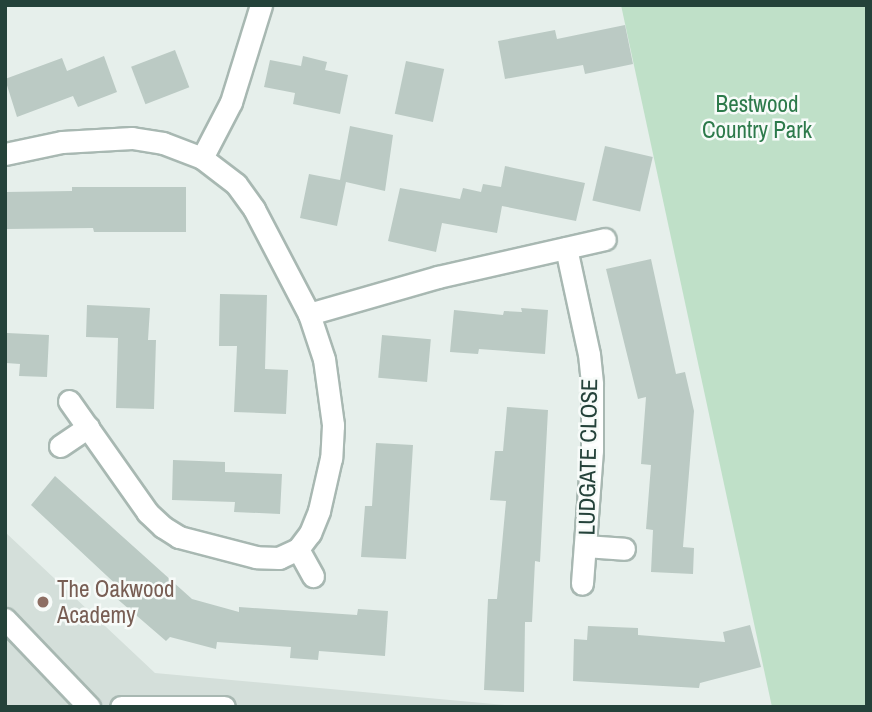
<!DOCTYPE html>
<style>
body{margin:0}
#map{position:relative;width:872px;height:712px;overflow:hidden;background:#e6efeb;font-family:"Archivo Narrow",sans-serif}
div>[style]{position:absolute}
.built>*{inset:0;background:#d4dfda}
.green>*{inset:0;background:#bfe0c8}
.building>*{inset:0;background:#bbcac4;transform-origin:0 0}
.roads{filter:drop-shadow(2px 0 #a8b8b2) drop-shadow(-2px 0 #a8b8b2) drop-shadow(0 2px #a8b8b2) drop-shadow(0 -2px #a8b8b2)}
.minor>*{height:21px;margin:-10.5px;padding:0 10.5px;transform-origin:10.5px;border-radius:10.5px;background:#fff}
.dots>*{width:19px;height:19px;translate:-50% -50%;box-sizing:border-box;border:4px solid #f7fbf9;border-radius:50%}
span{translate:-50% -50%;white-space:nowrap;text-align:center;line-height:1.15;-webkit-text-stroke:5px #f7fbf9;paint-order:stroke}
.park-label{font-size:23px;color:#2d7a4b}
.street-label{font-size:23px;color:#24423a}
.education-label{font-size:23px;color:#785e54}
.left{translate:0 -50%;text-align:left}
.frame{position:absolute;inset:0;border:7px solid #24423a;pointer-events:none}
</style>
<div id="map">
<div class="built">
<div style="clip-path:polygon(5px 532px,155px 673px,526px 707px,5px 707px)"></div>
</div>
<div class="green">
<div style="clip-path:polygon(621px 5px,867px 5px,867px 707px,772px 707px)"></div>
</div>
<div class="building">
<div style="clip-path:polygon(625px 25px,633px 64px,585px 74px,583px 65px,505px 79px,498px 41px,555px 30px,557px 39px)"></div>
<div style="left:175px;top:50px;width:40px;height:47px;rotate:69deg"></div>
<div style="clip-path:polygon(104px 56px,117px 92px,78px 107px,73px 96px,17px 117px,5px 79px,62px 58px,67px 71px)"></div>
<div style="clip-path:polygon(303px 56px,327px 62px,325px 70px,348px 75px,340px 114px,293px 104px,295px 93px,264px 87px,270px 60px,301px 66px)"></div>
<div style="left:406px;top:61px;width:39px;height:54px;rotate:12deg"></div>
<div style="clip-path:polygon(350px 126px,393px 135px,385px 191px,346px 182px,337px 226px,300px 218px,309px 174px,340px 180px)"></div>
<div style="left:605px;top:146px;width:49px;height:56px;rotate:13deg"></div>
<div style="clip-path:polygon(505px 166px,585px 183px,576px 221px,502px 206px,497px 233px,442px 223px,436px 252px,388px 241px,400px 188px,460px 199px,463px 188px,481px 192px,483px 184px,501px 187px)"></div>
<div style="clip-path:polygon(72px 187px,186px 187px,186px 232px,94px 232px,93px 228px,6px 229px,6px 192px,72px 191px)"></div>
<div style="clip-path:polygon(651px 259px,676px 374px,685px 372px,694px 411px,683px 547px,694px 548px,693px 574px,651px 572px,653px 530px,646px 529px,651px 465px,641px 464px,646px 397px,638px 399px,606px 269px)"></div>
<div style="clip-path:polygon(220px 294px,267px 295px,265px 369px,288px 370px,286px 414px,234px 412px,237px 346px,219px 346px)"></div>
<div style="clip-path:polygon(87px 305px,150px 308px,148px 340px,156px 340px,154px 409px,116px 408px,118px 338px,86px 337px)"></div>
<div style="clip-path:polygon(521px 308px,548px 310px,545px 354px,479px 349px,478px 354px,450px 352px,454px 310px,503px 315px,504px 311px,522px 312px)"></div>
<div style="clip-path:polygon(7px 333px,49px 335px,47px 377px,19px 376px,20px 364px,6px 363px)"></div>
<div style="left:382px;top:335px;width:49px;height:43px;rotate:5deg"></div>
<div style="clip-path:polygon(507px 407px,548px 410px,540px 562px,535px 561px,532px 622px,525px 622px,524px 692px,484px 690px,488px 599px,497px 599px,506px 501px,490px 500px,495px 451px,503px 451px)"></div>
<div style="clip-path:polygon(376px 443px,413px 445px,406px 559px,361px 557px,365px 506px,372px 506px)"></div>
<div style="clip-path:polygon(173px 460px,225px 462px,225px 472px,282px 474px,280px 514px,234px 512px,235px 502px,172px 500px)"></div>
<div style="clip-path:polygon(55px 476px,192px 599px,239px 612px,239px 607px,357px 615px,358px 609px,388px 611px,385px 656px,319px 651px,318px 660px,290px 658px,291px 647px,217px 642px,216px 649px,170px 637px,166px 641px,115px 597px,122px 590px,31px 505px)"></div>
<div style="clip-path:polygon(750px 625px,761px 667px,700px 683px,699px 688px,573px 681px,574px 639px,587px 640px,588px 626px,638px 628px,638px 635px,725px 642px,723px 632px)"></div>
</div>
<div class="roads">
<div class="minor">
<div style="left:5px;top:154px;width:58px;rotate:-11.9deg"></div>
<div style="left:62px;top:142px;width:70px;rotate:-3.3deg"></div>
<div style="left:132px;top:138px;width:31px;rotate:9deg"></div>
<div style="left:163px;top:143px;width:42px;rotate:21deg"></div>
<div style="left:202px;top:158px;width:43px;rotate:37.4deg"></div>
<div style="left:236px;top:184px;width:31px;rotate:54deg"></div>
<div style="left:254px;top:209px;width:119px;rotate:62.4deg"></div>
<div style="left:309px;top:314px;width:47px;rotate:71.6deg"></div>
<div style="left:324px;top:359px;width:67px;rotate:82.2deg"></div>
<div style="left:333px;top:425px;width:33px;rotate:93deg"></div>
<div style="left:331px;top:458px;width:54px;rotate:102.8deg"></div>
<div style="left:319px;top:511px;width:24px;rotate:112deg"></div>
<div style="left:310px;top:533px;width:20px;rotate:127deg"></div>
<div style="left:298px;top:549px;width:21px;rotate:155deg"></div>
<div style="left:279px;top:558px;width:23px;rotate:-178deg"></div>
<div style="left:256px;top:557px;width:80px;rotate:-165.4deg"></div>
<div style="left:179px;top:537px;width:19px;rotate:-148deg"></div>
<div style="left:163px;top:527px;width:21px;rotate:-137deg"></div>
<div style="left:148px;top:513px;width:137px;rotate:-125.2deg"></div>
<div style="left:202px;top:158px;width:63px;rotate:-62.6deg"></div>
<div style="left:231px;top:102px;width:102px;rotate:-72.8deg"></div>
<div style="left:566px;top:248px;width:108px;rotate:77.8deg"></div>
<div style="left:589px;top:354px;width:30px;rotate:84deg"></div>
<div style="left:592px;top:384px;width:66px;rotate:90deg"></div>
<div style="left:592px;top:450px;width:134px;rotate:94.3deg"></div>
<div style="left:309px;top:314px;width:134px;rotate:-16deg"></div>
<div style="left:438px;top:277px;width:171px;rotate:-12.8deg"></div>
<div style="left:60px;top:446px;width:34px;rotate:-34deg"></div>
<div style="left:585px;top:546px;width:39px;rotate:4deg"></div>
<div style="left:298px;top:549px;width:31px;rotate:61deg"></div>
<div style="left:5px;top:619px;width:122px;rotate:46.3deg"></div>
<div style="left:121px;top:707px;width:103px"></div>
</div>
</div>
<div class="dots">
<div style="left:43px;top:602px;background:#8d6e63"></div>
</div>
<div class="park-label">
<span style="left:757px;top:117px">Bestwood<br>Country Park</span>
</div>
<div class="street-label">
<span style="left:588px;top:457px;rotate:-89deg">LUDGATE CLOSE</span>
</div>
<div class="education-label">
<span class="left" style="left:57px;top:602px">The Oakwood<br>Academy</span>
</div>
<div class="frame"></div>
</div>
